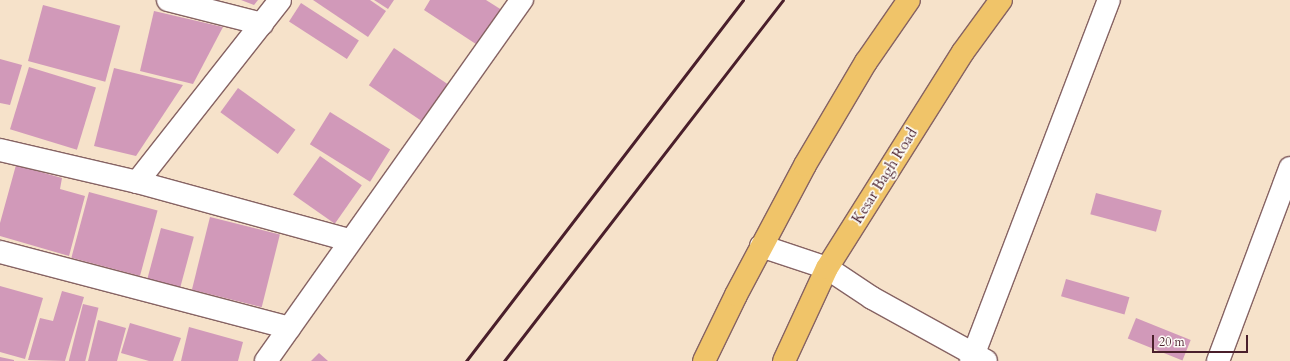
<!DOCTYPE html>
<style>
body{margin:0}
#map{position:relative;width:1290px;height:361px;overflow:hidden;background:#f6e2ca;font-family:Cardo,serif}
div>[style]{position:absolute}
.building>*{inset:0;background:#d199b9;transform-origin:0 0}
.roads{filter:drop-shadow(1px 0 #866363) drop-shadow(-1px 0 #866363) drop-shadow(0 1px #866363) drop-shadow(0 -1px #866363)}
.minor>*{height:22px;margin:-11px;padding:0 11px;transform-origin:11px;border-radius:11px;background:#fff}
.major>*{height:22px;margin:-11px;padding:0 11px;transform-origin:11px;border-radius:11px;background:#f0c469}
.rail>*{height:3px;margin:-1.5px;padding:0 1.5px;transform-origin:1.5px;border-radius:1.5px;background:#4a1f2b}
span{translate:-50% -50%;white-space:nowrap;text-align:center;line-height:1.15;-webkit-text-stroke:3.5px #fdfcf7;paint-order:stroke}
.street-label{font-size:15px;color:#4a1f2b}
.scale{position:absolute;left:1152px;top:335px;width:96px;height:18px;box-sizing:border-box;border:2px solid #4a1f2b;border-top:0;padding-left:5px;font-size:12px;line-height:14px;white-space:nowrap;color:#4a1f2b;-webkit-text-stroke:3px #fdfcf7;paint-order:stroke}
</style>
<div id="map">
<div class="building">
<div style="clip-path:polygon(241px 0,258px 0,254px 5px)"></div>
<div style="clip-path:polygon(313px 0,370px 0,386px 11px,368px 37px)"></div>
<div style="clip-path:polygon(374px 0,394px 0,388px 9px)"></div>
<div style="clip-path:polygon(430px 0,486px 0,505px 12px,482px 48px,424px 10px)"></div>
<div style="left:301px;top:3px;width:69px;height:22px;rotate:33deg"></div>
<div style="left:43px;top:5px;width:80px;height:58px;rotate:15deg"></div>
<div style="clip-path:polygon(154px 11px,223px 27px,193px 84px,140px 71px)"></div>
<div style="left:394px;top:48px;width:65px;height:45px;rotate:34deg"></div>
<div style="clip-path:polygon(0 59px,22px 65px,10px 105px,0 103px)"></div>
<div style="left:29px;top:67px;width:70px;height:65px;rotate:17deg"></div>
<div style="clip-path:polygon(114px 68px,183px 85px,136px 156px,94px 146px)"></div>
<div style="left:238px;top:88px;width:71px;height:30px;rotate:36deg"></div>
<div style="left:330px;top:112px;width:71px;height:38px;rotate:32deg"></div>
<div style="left:320px;top:156px;width:51px;height:47px;rotate:35deg"></div>
<div style="clip-path:polygon(16px 165px,62px 178px,60px 189px,85px 196px,69px 256px,0 236px,0 223px)"></div>
<div style="left:89px;top:192px;width:71px;height:68px;rotate:15deg"></div>
<div style="left:1096px;top:193px;width:68px;height:22px;rotate:15deg"></div>
<div style="left:210px;top:217px;width:72px;height:75px;rotate:14deg"></div>
<div style="left:161px;top:228px;width:34px;height:57px;rotate:15deg"></div>
<div style="left:1066px;top:279px;width:66px;height:18px;rotate:16deg"></div>
<div style="clip-path:polygon(0 286px,43px 298px,25px 359px,0 352px)"></div>
<div style="clip-path:polygon(62px 291px,84px 297px,65px 361px,28px 360px,40px 318px,53px 321px)"></div>
<div style="left:83px;top:304px;width:16px;height:59px;rotate:14deg"></div>
<div style="left:1136px;top:318px;width:59px;height:22px;rotate:22deg"></div>
<div style="clip-path:polygon(98px 320px,126px 328px,117px 361px,88px 361px)"></div>
<div style="clip-path:polygon(130px 323px,181px 338px,173px 361px,149px 361px,121px 353px)"></div>
<div style="clip-path:polygon(189px 327px,243px 342px,238px 361px,181px 361px)"></div>
<div style="clip-path:polygon(319px 353px,328px 361px,311px 361px)"></div>
<div style="clip-path:polygon(0 357px,14px 360px,14px 361px,0 361px)"></div>
</div>
<div class="roads">
<div class="minor">
<div style="left:168px;top:0;width:97px;rotate:14.3deg"></div>
<div style="left:0;top:150px;width:141px;rotate:13.1deg"></div>
<div style="left:137px;top:182px;width:220px;rotate:15.3deg"></div>
<div style="left:137px;top:182px;width:231px;rotate:-51.8deg"></div>
<div style="left:761px;top:246px;width:70px;rotate:18.4deg"></div>
<div style="left:827px;top:268px;width:54px;rotate:33.7deg"></div>
<div style="left:872px;top:298px;width:130px;rotate:28.9deg"></div>
<div style="left:0;top:252px;width:299px;rotate:14.7deg"></div>
<div style="left:266px;top:361px;width:443px;rotate:-54.7deg"></div>
<div style="left:971px;top:361px;width:386px;rotate:-69.1deg"></div>
<div style="left:1218px;top:361px;width:206px;rotate:-69.5deg"></div>
</div>
<div class="major">
<div style="left:704px;top:361px;width:73px;rotate:-64.1deg"></div>
<div style="left:736px;top:295px;width:147px;rotate:-62deg"></div>
<div style="left:805px;top:165px;width:120px;rotate:-59.4deg"></div>
<div style="left:866px;top:62px;width:75px;rotate:-55.3deg"></div>
<div style="left:784px;top:361px;width:102px;rotate:-65.2deg"></div>
<div style="left:827px;top:268px;width:255px;rotate:-57.8deg"></div>
<div style="left:963px;top:52px;width:64px;rotate:-53.8deg"></div>
</div>
</div>
<div class="rail">
<div style="left:466px;top:361px;width:455px;rotate:-52.5deg"></div>
<div style="left:504px;top:361px;width:456px;rotate:-52.3deg"></div>
</div>
<div class="street-label">
<span style="left:885px;top:176px;rotate:-58deg">Kesar Bagh Road</span>
</div>
<div class="scale">20 m</div>
</div>
